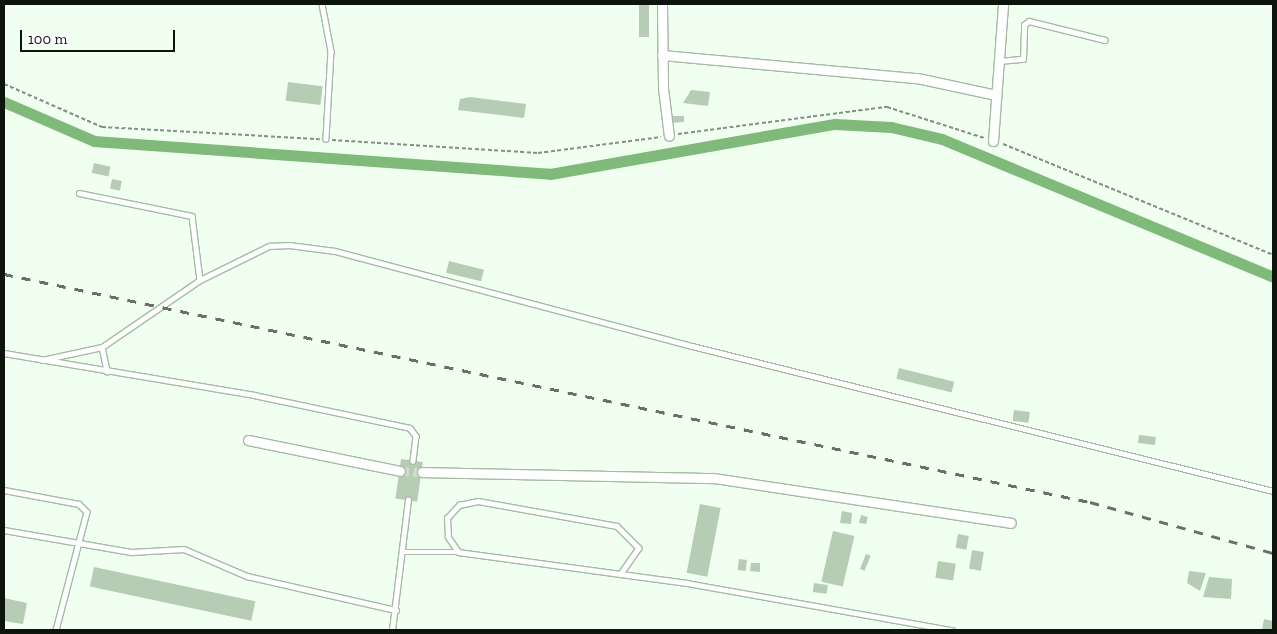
<!DOCTYPE html>
<style>
body{margin:0}
#map{position:relative;width:1277px;height:634px;overflow:hidden;background:#f1fff0;font-family:"Zilla Slab",serif}
div>[style]{position:absolute}
.canal>*{height:11px;margin:-5.5px;padding:0 5.5px;transform-origin:5.5px;border-radius:5.5px;background:#7fba7a}
.building>*{inset:0;background:#b6ccb4;transform-origin:0 0}
.street-tunnel>*{height:9px;margin-top:-4.5px;transform-origin:0;background:repeating-linear-gradient(90deg,#cfdcce 0 9px,transparent 0 13.5px)}
.path>*{height:2px;margin-top:-1px;transform-origin:0;background:repeating-linear-gradient(90deg,#858f84 0 4px,transparent 0 6.5px)}
.roads{filter:drop-shadow(1px 0 #a5bba3) drop-shadow(-1px 0 #a5bba3) drop-shadow(0 1px #a5bba3) drop-shadow(0 -1px #a5bba3)}
.lane>*{height:4.5px;margin:-2.25px;padding:0 2.25px;transform-origin:2.25px;border-radius:2.25px;background:#fff}
.street>*{height:9px;margin:-4.5px;padding:0 4.5px;transform-origin:4.5px;border-radius:4.5px;background:#fff}
.rail>*{height:3px;margin-top:-1.5px;transform-origin:0;background:repeating-linear-gradient(90deg,#677166 0 9px,transparent 0 18px)}
span{translate:-50% -50%;white-space:nowrap;text-align:center;line-height:1.15;-webkit-text-stroke:4px #fff;paint-order:stroke}
.frame{position:absolute;inset:0;border:5px solid #0d140c;pointer-events:none}
.scale{position:absolute;left:20px;top:30px;width:155px;height:22px;box-sizing:border-box;border:2px solid #0d140c;border-top:0;padding-left:6px;font-size:15px;line-height:18px;white-space:nowrap;color:#0d140c;-webkit-text-stroke:4px #fff;paint-order:stroke}
</style>
<div id="map">
<div class="canal">
<div style="left:4px;top:102px;width:98px;rotate:23.4deg"></div>
<div style="left:94px;top:141px;width:457px;rotate:4.1deg"></div>
<div style="left:550px;top:174px;width:289px;rotate:-10deg"></div>
<div style="left:835px;top:124px;width:56px;rotate:3.1deg"></div>
<div style="left:891px;top:127px;width:52px;rotate:13.2deg"></div>
<div style="left:942px;top:139px;width:359px;rotate:22.6deg"></div>
</div>
<div class="building">
<div style="left:639px;top:4px;width:10px;height:33px"></div>
<div style="left:288px;top:82px;width:35px;height:19px;rotate:7deg"></div>
<div style="clip-path:polygon(691px 90px,710px 92px,708px 106px,683px 103px)"></div>
<div style="clip-path:polygon(470px 97px,526px 104px,524px 118px,458px 110px,460px 99px)"></div>
<div style="clip-path:polygon(670px 116px,684px 116px,684px 122px,671px 123px)"></div>
<div style="left:94px;top:163px;width:17px;height:10px;rotate:13deg"></div>
<div style="left:112px;top:179px;width:10px;height:10px;rotate:11deg"></div>
<div style="left:449px;top:261px;width:36px;height:12px;rotate:14deg"></div>
<div style="left:899px;top:368px;width:57px;height:11px;rotate:14deg"></div>
<div style="left:1014px;top:410px;width:16px;height:11px;rotate:7deg"></div>
<div style="left:1139px;top:435px;width:17px;height:8px;rotate:7deg"></div>
<div style="left:401px;top:459px;width:22px;height:40px;rotate:8deg"></div>
<div style="left:700px;top:504px;width:21px;height:70px;rotate:11deg"></div>
<div style="clip-path:polygon(842px 511px,852px 513px,851px 524px,840px 523px)"></div>
<div style="clip-path:polygon(861px 515px,868px 517px,866px 524px,859px 523px)"></div>
<div style="left:833px;top:531px;width:22px;height:52px;rotate:13deg"></div>
<div style="left:958px;top:534px;width:11px;height:14px;rotate:10deg"></div>
<div style="left:972px;top:550px;width:12px;height:19px;rotate:9deg"></div>
<div style="left:866px;top:554px;width:5px;height:16px;rotate:22deg"></div>
<div style="left:739px;top:559px;width:8px;height:11px;rotate:7deg"></div>
<div style="left:938px;top:561px;width:18px;height:17px;rotate:9deg"></div>
<div style="clip-path:polygon(751px 563px,760px 563px,760px 572px,750px 571px)"></div>
<div style="left:94px;top:567px;width:165px;height:20px;rotate:12deg"></div>
<div style="clip-path:polygon(1189px 571px,1206px 573px,1200px 591px,1187px 583px)"></div>
<div style="clip-path:polygon(1209px 577px,1232px 579px,1231px 599px,1203px 597px)"></div>
<div style="left:814px;top:583px;width:14px;height:9px;rotate:8deg"></div>
<div style="clip-path:polygon(4px 598px,27px 603px,23px 624px,4px 621px)"></div>
<div style="clip-path:polygon(1264px 619px,1273px 621px,1273px 630px,1262px 630px)"></div>
</div>
<div class="street-tunnel">
<div style="left:400px;top:471px;width:22px;rotate:3deg"></div>
</div>
<div class="path">
<div style="left:4px;top:84px;width:107px;rotate:23.7deg"></div>
<div style="left:102px;top:127px;width:218px;rotate:3.2deg"></div>
<div style="left:678px;top:134px;width:211px;rotate:-7.4deg"></div>
<div style="left:887px;top:107px;width:102px;rotate:17.7deg"></div>
<div style="left:332px;top:140px;width:206px;rotate:3.6deg"></div>
<div style="left:538px;top:153px;width:124px;rotate:-7.4deg"></div>
<div style="left:1003px;top:144px;width:292px;rotate:22.3deg"></div>
</div>
<div class="roads">
<div class="lane">
<div style="left:322px;top:4px;width:48px;rotate:79.2deg"></div>
<div style="left:331px;top:51px;width:88px;rotate:93.3deg"></div>
<div style="left:999px;top:61px;width:24px;rotate:-5deg"></div>
<div style="left:1023px;top:59px;width:34px;rotate:-88deg"></div>
<div style="left:1024px;top:25px;width:6px;rotate:-39deg"></div>
<div style="left:1029px;top:21px;width:78px;rotate:14deg"></div>
<div style="left:79px;top:193px;width:115px;rotate:11.5deg"></div>
<div style="left:192px;top:216px;width:64px;rotate:82.9deg"></div>
<div style="left:102px;top:347px;width:25px;rotate:78deg"></div>
<div style="left:4px;top:353px;width:254px;rotate:9.5deg"></div>
<div style="left:254px;top:395px;width:159px;rotate:11.9deg"></div>
<div style="left:410px;top:428px;width:10px;rotate:53deg"></div>
<div style="left:416px;top:436px;width:25px;rotate:97deg"></div>
<div style="left:42px;top:360px;width:61px;rotate:-12.2deg"></div>
<div style="left:102px;top:347px;width:119px;rotate:-34.4deg"></div>
<div style="left:200px;top:280px;width:77px;rotate:-26.2deg"></div>
<div style="left:269px;top:246px;width:20px;rotate:-3deg"></div>
<div style="left:289px;top:245px;width:46px;rotate:7.4deg"></div>
<div style="left:335px;top:251px;width:369px;rotate:14.9deg"></div>
<div style="left:692px;top:346px;width:599px;rotate:14.01deg"></div>
<div style="left:4px;top:490px;width:76px;rotate:10.6deg"></div>
<div style="left:79px;top:504px;width:11px;rotate:45deg"></div>
<div style="left:87px;top:512px;width:122px;rotate:104.7deg"></div>
<div style="left:4px;top:530px;width:130px;rotate:9.8deg"></div>
<div style="left:132px;top:552px;width:52px;rotate:-3.3deg"></div>
<div style="left:184px;top:549px;width:69px;rotate:23.2deg"></div>
<div style="left:247px;top:576px;width:153px;rotate:12.9deg"></div>
<div style="left:402px;top:552px;width:56px"></div>
<div style="left:458px;top:552px;width:231px;rotate:7.7deg"></div>
<div style="left:687px;top:583px;width:269px;rotate:10.1deg"></div>
<div style="left:458px;top:552px;width:18px;rotate:-124deg"></div>
<div style="left:448px;top:537px;width:19px;rotate:-93deg"></div>
<div style="left:447px;top:518px;width:18px;rotate:-47deg"></div>
<div style="left:459px;top:505px;width:19px;rotate:-12deg"></div>
<div style="left:478px;top:501px;width:141px;rotate:10.2deg"></div>
<div style="left:617px;top:526px;width:31px;rotate:45deg"></div>
<div style="left:639px;top:548px;width:32px;rotate:125deg"></div>
<div style="left:392px;top:630px;width:131px;rotate:-83deg"></div>
</div>
<div class="street">
<div style="left:662px;top:4px;width:84px;rotate:89.3deg"></div>
<div style="left:663px;top:88px;width:48px;rotate:82.9deg"></div>
<div style="left:662px;top:55px;width:256px;rotate:5.2deg"></div>
<div style="left:917px;top:78px;width:81px;rotate:12.1deg"></div>
<div style="left:993px;top:141px;width:137px;rotate:-85.8deg"></div>
<div style="left:248px;top:440px;width:155px;rotate:11.5deg"></div>
<div style="left:422px;top:472px;width:292px;rotate:1.2deg"></div>
<div style="left:714px;top:478px;width:300px;rotate:8.6deg"></div>
</div>
</div>
<div class="rail">
<div style="left:4px;top:274px;width:1110px;rotate:11.86deg"></div>
<div style="left:1090px;top:502px;width:190px;rotate:15.6deg"></div>
</div>
<div class="frame"></div>
<div class="scale">100 m</div>
</div>
